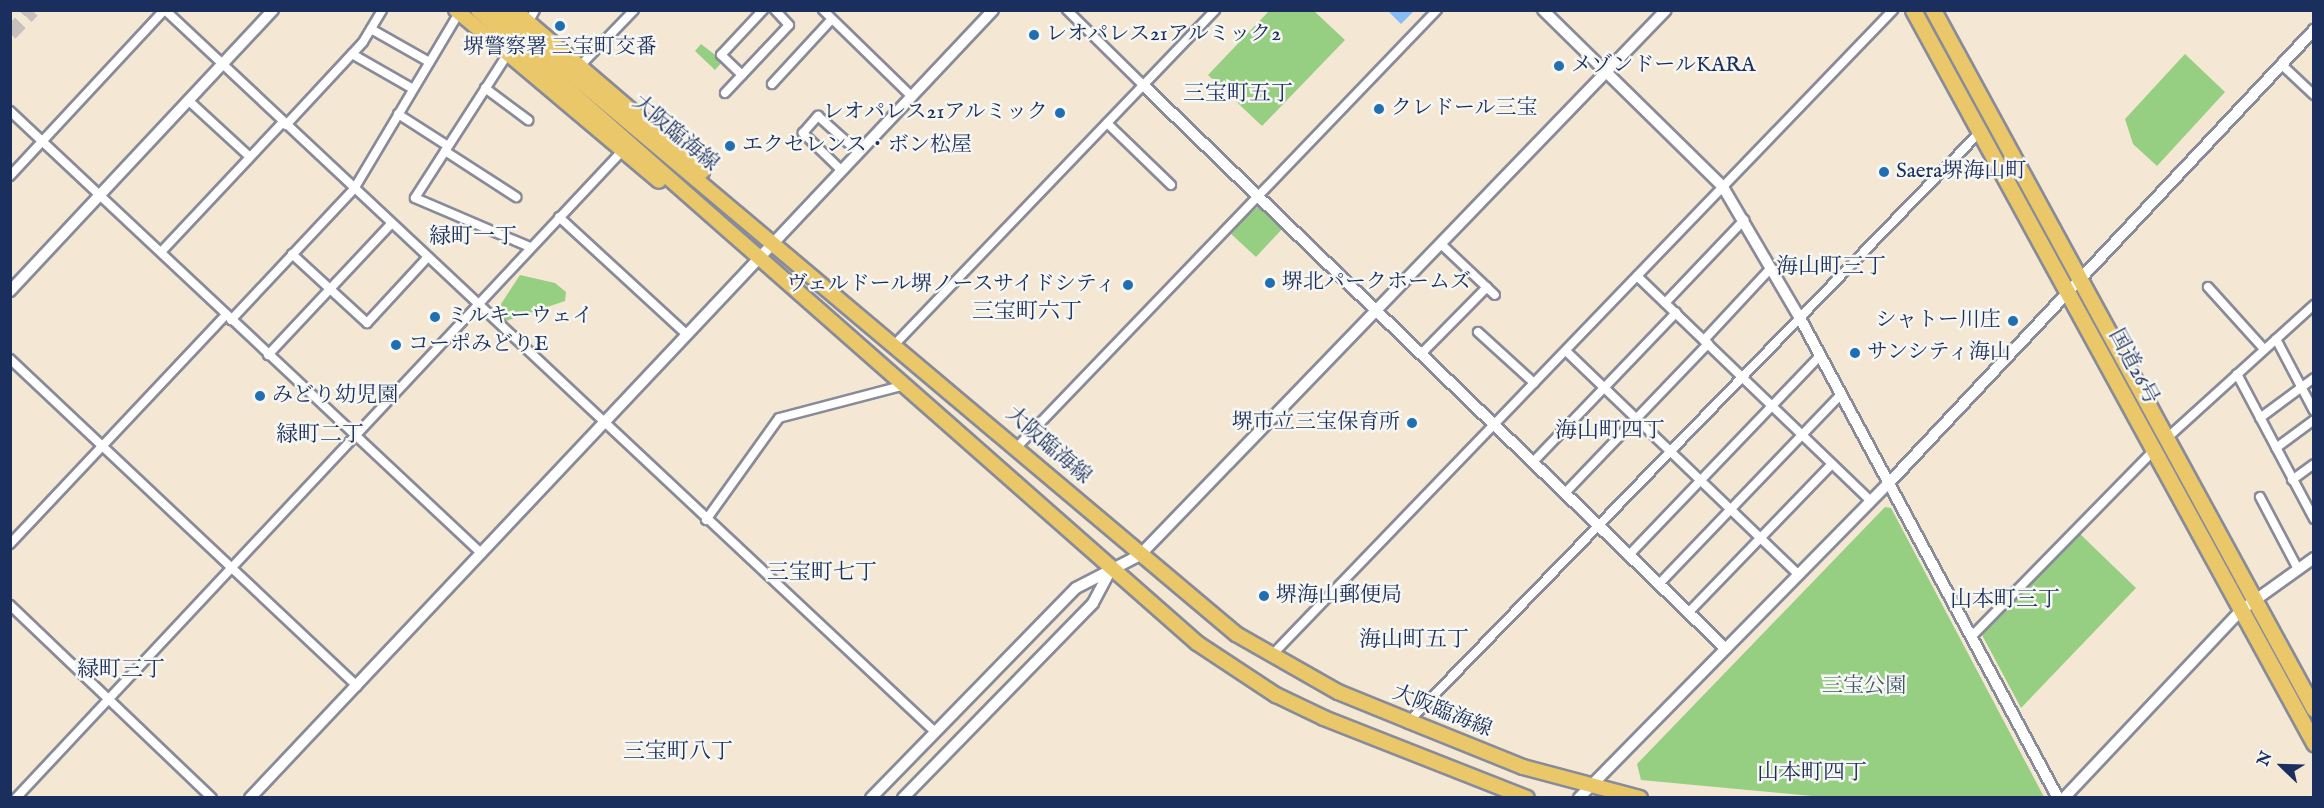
<!DOCTYPE html>
<meta charset="utf-8">
<style>
body{margin:0}
#map{position:relative;width:2324px;height:808px;overflow:hidden;background:#f4e7d4;font-family:"IM FELL English","Noto Serif JP",serif}
div>[style]{position:absolute}
.green>*{inset:0;background:#96cf82}
.water>*{inset:0;background:#87bcf5}
.motorway-tunnel>*{height:15px;margin-top:-7.5px;transform-origin:0;background:repeating-linear-gradient(90deg,#c9c2bc 0 15px,transparent 0 23px)}
.roads{filter:drop-shadow(2px 0 #888b99) drop-shadow(-2px 0 #888b99) drop-shadow(0 2px #888b99) drop-shadow(0 -2px #888b99)}
.minor>*{height:8px;margin:-4px;padding:0 4px;transform-origin:4px;border-radius:4px;background:#fff}
.tertiary>*{height:10px;margin:-5px;padding:0 5px;transform-origin:5px;border-radius:5px;background:#fff}
.primary>*{height:14px;margin:-7px;padding:0 7px;transform-origin:7px;border-radius:7px;background:#eac769}
.trunk>*{height:15px;margin:-7.5px;padding:0 7.5px;transform-origin:7.5px;border-radius:7.5px;background:#eac769}
.dots>*{width:16px;height:16px;translate:-50% -50%;box-sizing:border-box;border:3px solid #f6f6f2;border-radius:50%}
span{translate:-50% -50%;white-space:nowrap;text-align:center;line-height:1.15;-webkit-text-stroke:5px #f6f6f2;paint-order:stroke}
.poi-label{font-size:21px;color:#1b2f5e}
.left{translate:0 -50%;text-align:left}
.right{translate:-100% -50%;text-align:right}
.street-label{font-size:21px;color:#1b2f5e}
.park-label{font-size:21px;color:#3a5767}
.neighbourhood-label{font-size:22px;color:#1b2f5e}
.frame{position:absolute;inset:0;border:12px solid #1b2f5e;pointer-events:none}
.north{position:absolute;left:2252px;top:736px;width:60px;height:60px;-webkit-text-stroke:4px #f6f6f2;paint-order:stroke;rotate:293deg;font-size:16px;font-weight:700;line-height:24px;text-align:center;color:#1b2f5e}
.north::after{content:'';display:block;margin:auto;width:21px;height:27px;background:#1b2f5e;clip-path:polygon(50% 0,100% 100%,50% 72%,0 100%)}
</style>
<div id="map">
<div class="green">
<div style="clip-path:polygon(1269px 11px,1314px 11px,1345px 40px,1262px 126px,1208px 75px)"></div>
<div style="clip-path:polygon(701px 44px,723px 61px,715px 70px,695px 51px)"></div>
<div style="clip-path:polygon(2185px 54px,2225px 92px,2157px 166px,2133px 144px,2125px 119px)"></div>
<div style="clip-path:polygon(1260px 205px,1283px 228px,1256px 257px,1229px 232px)"></div>
<div style="clip-path:polygon(520px 275px,555px 283px,566px 292px,565px 301px,503px 322px,495px 313px)"></div>
<div style="clip-path:polygon(1885px 507px,1891px 508px,2044px 797px,1834px 798px,1641px 780px,1637px 764px)"></div>
<div style="clip-path:polygon(2079px 533px,2136px 588px,2021px 708px,1982px 635px)"></div>
</div>
<div class="water">
<div style="clip-path:polygon(1414px 11px,1401px 24px,1388px 11px,1414px 10px)"></div>
</div>
<div class="motorway-tunnel">
<div style="left:10px;top:33px;width:32px;rotate:-46deg"></div>
</div>
<div class="roads">
<div class="minor">
<div style="left:165px;top:10px;width:1054px;rotate:43.15deg"></div>
<div style="left:823px;top:10px;width:122px;rotate:44.3deg"></div>
<div style="left:1067px;top:10px;width:107px;rotate:44.6deg"></div>
<div style="left:528px;top:23px;width:15px;rotate:-62deg"></div>
<div style="left:371px;top:29px;width:67px;rotate:29.6deg"></div>
<div style="left:352px;top:54px;width:70px;rotate:29.8deg"></div>
<div style="left:507px;top:55px;width:170px;rotate:122.8deg"></div>
<div style="left:415px;top:198px;width:125px;rotate:23.1deg"></div>
<div style="left:2281px;top:64px;width:45px;rotate:43.2deg"></div>
<div style="left:579px;top:67px;width:79px;rotate:-46deg"></div>
<div style="left:742px;top:75px;width:29px;rotate:-136deg"></div>
<div style="left:721px;top:55px;width:62px;rotate:-47deg"></div>
<div style="left:772px;top:84px;width:88px;rotate:-47.3deg"></div>
<div style="left:485px;top:88px;width:54px;rotate:36.7deg"></div>
<div style="left:725px;top:93px;width:93px;rotate:-46.7deg"></div>
<div style="left:789px;top:25px;width:21px;rotate:-133deg"></div>
<div style="left:188px;top:100px;width:84px;rotate:42.6deg"></div>
<div style="left:10px;top:111px;width:645px;rotate:43.18deg"></div>
<div style="left:398px;top:114px;width:59px;rotate:32.6deg"></div>
<div style="left:1107px;top:123px;width:89px;rotate:44.1deg"></div>
<div style="left:286px;top:125px;width:113px;rotate:-47.1deg"></div>
<div style="left:363px;top:42px;width:37px;rotate:-59deg"></div>
<div style="left:445px;top:151px;width:85px;rotate:32.9deg"></div>
<div style="left:840px;top:169px;width:52px;rotate:-135.8deg"></div>
<div style="left:803px;top:133px;width:23px;rotate:-49deg"></div>
<div style="left:818px;top:116px;width:52px;rotate:41.9deg"></div>
<div style="left:10px;top:176px;width:226px;rotate:-47.1deg"></div>
<div style="left:559px;top:217px;width:171px;rotate:42.6deg"></div>
<div style="left:1441px;top:244px;width:74px;rotate:43.4deg"></div>
<div style="left:161px;top:252px;width:178px;rotate:-46.8deg"></div>
<div style="left:292px;top:254px;width:102px;rotate:42.6deg"></div>
<div style="left:367px;top:323px;width:88px;rotate:-47.3deg"></div>
<div style="left:1637px;top:276px;width:325px;rotate:43.9deg"></div>
<div style="left:2208px;top:287px;width:84px;rotate:47.9deg"></div>
<div style="left:1665px;top:303px;width:115px;rotate:-46.4deg"></div>
<div style="left:231px;top:320px;width:180px;rotate:-46.8deg"></div>
<div style="left:354px;top:189px;width:207px;rotate:-59.2deg"></div>
<div style="left:1478px;top:332px;width:76px;rotate:42.3deg"></div>
<div style="left:2276px;top:339px;width:81px;rotate:62.2deg"></div>
<div style="left:1704px;top:340px;width:98px;rotate:-47.1deg"></div>
<div style="left:896px;top:343px;width:461px;rotate:-46.2deg"></div>
<div style="left:1566px;top:351px;width:323px;rotate:43.9deg"></div>
<div style="left:1421px;top:354px;width:94px;rotate:-45.4deg"></div>
<div style="left:268px;top:355px;width:180px;rotate:-46.8deg"></div>
<div style="left:10px;top:359px;width:477px;rotate:43.3deg"></div>
<div style="left:2237px;top:374px;width:164px;rotate:62deg"></div>
<div style="left:2260px;top:418px;width:67px;rotate:-36.5deg"></div>
<div style="left:2166px;top:439px;width:200px;rotate:-42.2deg"></div>
<div style="left:1017px;top:447px;width:606px;rotate:-46.14deg"></div>
<div style="left:2276px;top:448px;width:47px;rotate:-36.4deg"></div>
<div style="left:1533px;top:462px;width:207px;rotate:-46.2deg"></div>
<div style="left:2292px;top:480px;width:27px;rotate:-36deg"></div>
<div style="left:1565px;top:493px;width:207px;rotate:-46.2deg"></div>
<div style="left:2260px;top:497px;width:81px;rotate:62.2deg"></div>
<div style="left:706px;top:520px;width:125px;rotate:-54.4deg"></div>
<div style="left:779px;top:418px;width:126px;rotate:-14.7deg"></div>
<div style="left:10px;top:544px;width:315px;rotate:-46.7deg"></div>
<div style="left:1629px;top:555px;width:276px;rotate:-46.2deg"></div>
<div style="left:1659px;top:584px;width:262px;rotate:-46.2deg"></div>
<div style="left:10px;top:605px;width:279px;rotate:43.7deg"></div>
<div style="left:1688px;top:613px;width:207px;rotate:-46deg"></div>
<div style="left:1972px;top:636px;width:259px;rotate:-45.6deg"></div>
<div style="left:1271px;top:656px;width:897px;rotate:-46.08deg"></div>
<div style="left:1409px;top:721px;width:820px;rotate:-45.89deg"></div>
<div style="left:16px;top:798px;width:886px;rotate:-46.87deg"></div>
</div>
<div class="tertiary">
<div style="left:1543px;top:10px;width:252px;rotate:44.5deg"></div>
<div style="left:1723px;top:187px;width:152px;rotate:59.6deg"></div>
<div style="left:1800px;top:318px;width:545px;rotate:61.74deg"></div>
<div style="left:1143px;top:85px;width:811px;rotate:44.05deg"></div>
<div style="left:10px;top:291px;width:385px;rotate:-46.9deg"></div>
<div style="left:250px;top:798px;width:1083px;rotate:-46.68deg"></div>
<div style="left:871px;top:798px;width:293px;rotate:-45.7deg"></div>
<div style="left:1076px;top:588px;width:72px;rotate:-27.3deg"></div>
<div style="left:1140px;top:555px;width:757px;rotate:-46.02deg"></div>
<div style="left:903px;top:798px;width:272px;rotate:-45.7deg"></div>
<div style="left:1093px;top:603px;width:38px;rotate:-62deg"></div>
<div style="left:1579px;top:798px;width:441px;rotate:-45.5deg"></div>
<div style="left:1888px;top:484px;width:623px;rotate:-46.82deg"></div>
<div style="left:2064px;top:798px;width:257px;rotate:-46.7deg"></div>
<div style="left:2240px;top:611px;width:91px;rotate:-35.6deg"></div>
</div>
<div class="primary">
<div style="left:456px;top:10px;width:265px;rotate:40.1deg"></div>
<div style="left:478px;top:10px;width:958px;rotate:41.36deg"></div>
<div style="left:1197px;top:643px;width:95px;rotate:33.4deg"></div>
<div style="left:1276px;top:695px;width:53px;rotate:25.6deg"></div>
<div style="left:1324px;top:718px;width:218px;rotate:21.5deg"></div>
<div style="left:495px;top:10px;width:969px;rotate:40.1deg"></div>
<div style="left:1236px;top:634px;width:117px;rotate:29.6deg"></div>
<div style="left:1338px;top:692px;width:77px;rotate:22.2deg"></div>
<div style="left:1409px;top:721px;width:123px;rotate:22deg"></div>
<div style="left:1523px;top:767px;width:121px;rotate:14.8deg"></div>
<div style="left:514px;top:10px;width:248px;rotate:40.6deg"></div>
</div>
<div class="trunk">
<div style="left:1913px;top:10px;width:836px;rotate:61.32deg"></div>
<div style="left:1933px;top:10px;width:796px;rotate:61.41deg"></div>
</div>
</div>
<div class="dots">
<div style="left:560px;top:26px;background:#1f6fb2"></div>
<div style="left:1034px;top:35px;background:#1f6fb2"></div>
<div style="left:1559px;top:66px;background:#1f6fb2"></div>
<div style="left:1379px;top:109px;background:#1f6fb2"></div>
<div style="left:1060px;top:113px;background:#1f6fb2"></div>
<div style="left:730px;top:146px;background:#1f6fb2"></div>
<div style="left:1884px;top:172px;background:#1f6fb2"></div>
<div style="left:1270px;top:283px;background:#1f6fb2"></div>
<div style="left:1128px;top:285px;background:#1f6fb2"></div>
<div style="left:435px;top:317px;background:#1f6fb2"></div>
<div style="left:2013px;top:321px;background:#1f6fb2"></div>
<div style="left:396px;top:345px;background:#1f6fb2"></div>
<div style="left:1855px;top:353px;background:#1f6fb2"></div>
<div style="left:260px;top:396px;background:#1f6fb2"></div>
<div style="left:1412px;top:423px;background:#1f6fb2"></div>
<div style="left:1264px;top:596px;background:#1f6fb2"></div>
</div>
<div class="poi-label">
<span class="left" style="left:1046px;top:35px">レオパレス21アルミック2</span>
<span style="left:560px;top:48px">堺警察署 三宝町交番</span>
<span class="left" style="left:1571px;top:66px">メゾンドールKARA</span>
<span class="left" style="left:1391px;top:109px">クレドール三宝</span>
<span class="right" style="left:1048px;top:113px">レオパレス21アルミック</span>
<span class="left" style="left:742px;top:146px">エクセレンス・ボン松屋</span>
<span class="left" style="left:1896px;top:172px">Saera堺海山町</span>
<span class="left" style="left:1282px;top:283px">堺北パークホームズ</span>
<span class="right" style="left:1116px;top:285px">ヴェルドール堺ノースサイドシティ</span>
<span class="left" style="left:447px;top:317px">ミルキーウェイ</span>
<span class="right" style="left:2001px;top:321px">シャトー川庄</span>
<span class="left" style="left:408px;top:345px">コーポみどりE</span>
<span class="left" style="left:1867px;top:353px">サンシティ海山</span>
<span class="left" style="left:272px;top:396px">みどり幼児園</span>
<span class="right" style="left:1400px;top:423px">堺市立三宝保育所</span>
<span class="left" style="left:1276px;top:596px">堺海山郵便局</span>
</div>
<div class="street-label">
<span style="left:675px;top:134px;rotate:40deg">大阪臨海線</span>
<span style="left:2133px;top:367px;rotate:62deg">国道26号</span>
<span style="left:1048px;top:446px;rotate:41deg">大阪臨海線</span>
<span style="left:1442px;top:712px;rotate:22deg">大阪臨海線</span>
</div>
<div class="park-label">
<span style="left:1864px;top:687px">三宝公園</span>
</div>
<div class="neighbourhood-label">
<span style="left:1238px;top:95px">三宝町五丁</span>
<span style="left:473px;top:238px">緑町一丁</span>
<span style="left:1831px;top:268px">海山町三丁</span>
<span style="left:1027px;top:313px">三宝町六丁</span>
<span style="left:1610px;top:432px">海山町四丁</span>
<span style="left:320px;top:436px">緑町二丁</span>
<span style="left:822px;top:574px">三宝町七丁</span>
<span style="left:2005px;top:601px">山本町三丁</span>
<span style="left:1414px;top:641px">海山町五丁</span>
<span style="left:121px;top:671px">緑町三丁</span>
<span style="left:678px;top:753px">三宝町八丁</span>
<span style="left:1812px;top:774px">山本町四丁</span>
</div>
<div class="frame"></div>
<div class="north">N</div>
</div>
